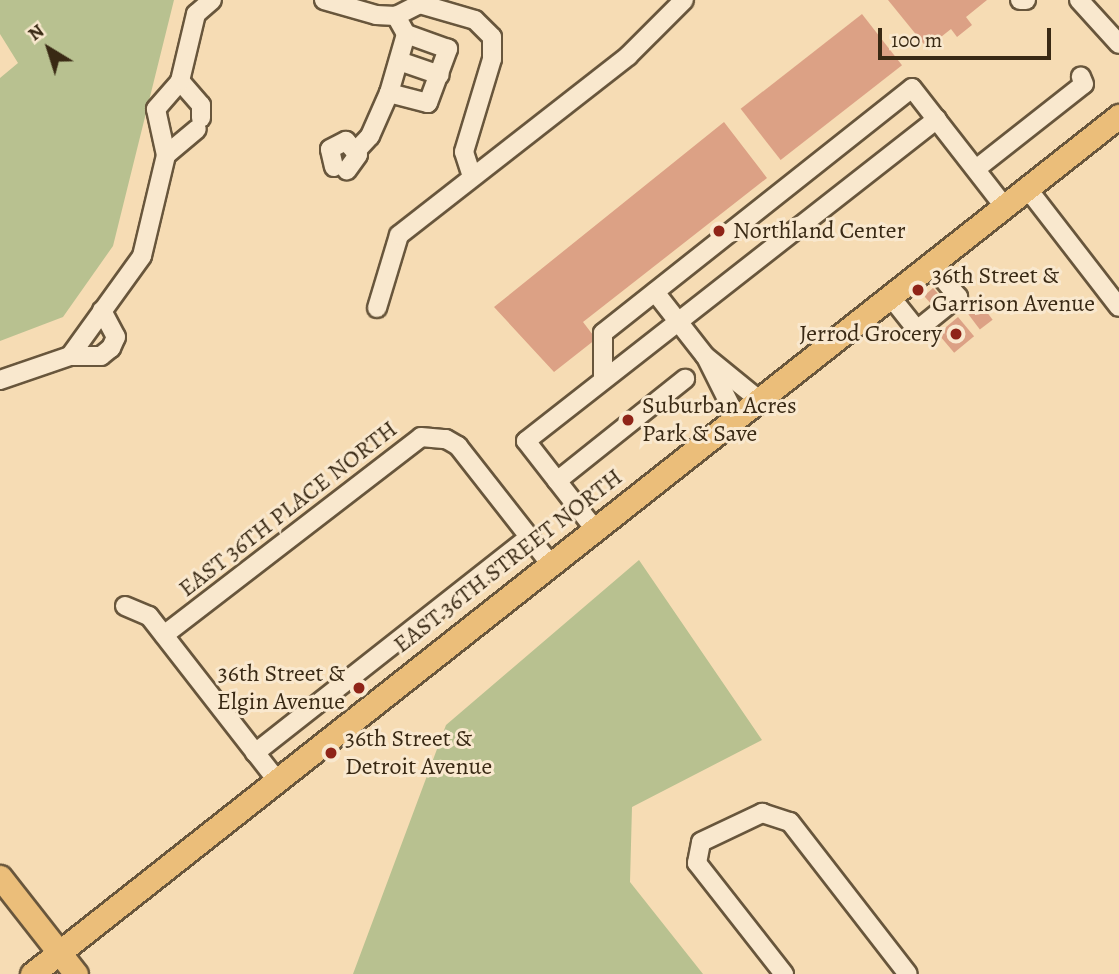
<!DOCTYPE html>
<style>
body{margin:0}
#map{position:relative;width:1119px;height:974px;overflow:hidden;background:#f6dcb4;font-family:Alegreya,serif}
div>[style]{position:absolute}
.green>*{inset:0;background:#b8c190}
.building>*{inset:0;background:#dca185;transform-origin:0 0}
.roads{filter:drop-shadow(2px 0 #68563c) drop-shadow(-2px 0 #68563c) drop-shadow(0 2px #68563c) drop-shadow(0 -2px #68563c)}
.minor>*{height:18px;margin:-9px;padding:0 9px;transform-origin:9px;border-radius:9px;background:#f9e8ce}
.major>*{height:23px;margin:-11.5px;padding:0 11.5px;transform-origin:11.5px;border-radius:11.5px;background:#ebbe7a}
.dots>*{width:19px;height:19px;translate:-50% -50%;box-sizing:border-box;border:4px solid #f9e8ce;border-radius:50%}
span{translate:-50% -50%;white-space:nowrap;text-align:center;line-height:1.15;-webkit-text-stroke:6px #f9e8ce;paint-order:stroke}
.poi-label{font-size:24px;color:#392914}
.left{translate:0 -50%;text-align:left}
.right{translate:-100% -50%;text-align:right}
.street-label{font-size:24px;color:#392914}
.north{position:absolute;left:14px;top:14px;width:70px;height:70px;-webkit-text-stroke:5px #f9e8ce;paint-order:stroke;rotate:322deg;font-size:19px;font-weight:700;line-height:28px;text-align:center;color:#392914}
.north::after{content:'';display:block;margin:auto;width:24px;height:32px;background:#392914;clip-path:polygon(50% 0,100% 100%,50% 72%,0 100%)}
.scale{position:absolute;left:878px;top:28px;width:173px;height:32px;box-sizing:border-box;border:4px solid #392914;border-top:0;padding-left:9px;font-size:21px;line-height:24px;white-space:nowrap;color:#392914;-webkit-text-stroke:5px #f9e8ce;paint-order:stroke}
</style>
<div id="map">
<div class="green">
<div style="clip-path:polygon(0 0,174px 0,113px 246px,63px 317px,0 341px,0 78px,18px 63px,0 34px)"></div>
<div style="clip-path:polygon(639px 560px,762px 740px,632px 807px,630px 882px,703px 974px,353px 974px,446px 725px)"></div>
</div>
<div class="building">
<div style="clip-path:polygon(888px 0,987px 0,966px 17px,972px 25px,957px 37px,951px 29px,927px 48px)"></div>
<div style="left:862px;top:14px;width:65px;height:154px;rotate:52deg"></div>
<div style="clip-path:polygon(724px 122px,767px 178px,583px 322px,596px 339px,554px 372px,494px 307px)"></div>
<div style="left:933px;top:288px;width:13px;height:12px;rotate:48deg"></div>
<div style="left:980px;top:303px;width:21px;height:16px;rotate:53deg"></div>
<div style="left:958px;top:317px;width:25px;height:26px;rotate:50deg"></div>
</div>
<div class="roads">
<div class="minor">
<div style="left:324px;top:0;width:54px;rotate:16.1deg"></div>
<div style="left:376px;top:15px;width:20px;rotate:3deg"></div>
<div style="left:396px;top:16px;width:27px;rotate:-27deg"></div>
<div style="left:420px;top:4px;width:57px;rotate:16.2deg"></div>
<div style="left:475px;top:20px;width:24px;rotate:45deg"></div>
<div style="left:492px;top:37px;width:22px;rotate:90deg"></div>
<div style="left:492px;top:59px;width:97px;rotate:106.8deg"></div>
<div style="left:464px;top:152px;width:25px;rotate:72deg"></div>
<div style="left:1020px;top:0;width:6px"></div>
<div style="left:1079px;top:0;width:59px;rotate:47.7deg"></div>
<div style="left:399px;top:61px;width:43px;rotate:18.9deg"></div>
<div style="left:180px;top:81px;width:32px;rotate:49deg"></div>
<div style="left:201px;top:105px;width:13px;rotate:90deg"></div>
<div style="left:389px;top:93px;width:40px;rotate:14.4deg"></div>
<div style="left:428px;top:103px;width:58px;rotate:-69.7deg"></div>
<div style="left:448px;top:49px;width:45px;rotate:-160.3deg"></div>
<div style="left:357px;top:150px;width:19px;rotate:-47deg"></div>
<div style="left:370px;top:136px;width:47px;rotate:-66.2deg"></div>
<div style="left:389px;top:93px;width:61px;rotate:-73.9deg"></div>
<div style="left:406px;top:34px;width:21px;rotate:-119deg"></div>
<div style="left:166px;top:155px;width:40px;rotate:-40deg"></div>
<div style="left:334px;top:167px;width:18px;rotate:-103deg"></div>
<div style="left:330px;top:149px;width:18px;rotate:-27deg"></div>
<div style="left:346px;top:141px;width:18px;rotate:49deg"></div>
<div style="left:358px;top:155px;width:19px;rotate:126deg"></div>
<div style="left:976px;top:169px;width:137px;rotate:-38.2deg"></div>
<div style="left:1084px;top:84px;width:8px;rotate:-113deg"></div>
<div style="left:1027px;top:188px;width:150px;rotate:52.3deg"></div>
<div style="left:655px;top:292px;width:81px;rotate:52deg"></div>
<div style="left:705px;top:356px;width:68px;rotate:39.1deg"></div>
<div style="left:890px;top:296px;width:43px;rotate:51.5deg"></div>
<div style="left:917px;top:330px;width:53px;rotate:-38.8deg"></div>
<div style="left:958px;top:297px;width:43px;rotate:-129.3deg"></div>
<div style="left:377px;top:308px;width:76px;rotate:-73.2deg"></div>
<div style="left:399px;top:235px;width:291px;rotate:-38deg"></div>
<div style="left:628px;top:56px;width:79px;rotate:-45deg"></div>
<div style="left:70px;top:356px;width:31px"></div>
<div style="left:101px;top:356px;width:13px;rotate:-39deg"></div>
<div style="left:111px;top:348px;width:12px;rotate:-66deg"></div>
<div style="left:116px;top:337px;width:30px;rotate:-118deg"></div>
<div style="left:707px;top:359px;width:65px;rotate:63.4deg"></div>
<div style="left:0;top:380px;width:74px;rotate:-18.9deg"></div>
<div style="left:70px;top:356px;width:123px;rotate:-54.2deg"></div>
<div style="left:142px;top:256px;width:104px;rotate:-76.6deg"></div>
<div style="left:166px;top:155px;width:47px;rotate:-102.3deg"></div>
<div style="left:156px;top:109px;width:37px;rotate:-49deg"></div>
<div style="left:180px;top:81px;width:69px;rotate:-76.6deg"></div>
<div style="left:196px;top:14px;width:21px;rotate:-41deg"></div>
<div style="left:603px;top:380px;width:47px;rotate:-90deg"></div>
<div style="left:603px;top:333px;width:394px;rotate:-38.4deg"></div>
<div style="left:912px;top:88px;width:150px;rotate:52.1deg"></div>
<div style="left:557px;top:481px;width:164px;rotate:-38.6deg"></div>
<div style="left:593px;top:527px;width:109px;rotate:-127.9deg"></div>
<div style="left:526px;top:441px;width:522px;rotate:-38.08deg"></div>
<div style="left:125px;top:606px;width:26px;rotate:23deg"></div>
<div style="left:149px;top:616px;width:205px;rotate:52.1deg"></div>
<div style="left:164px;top:635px;width:324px;rotate:-37.6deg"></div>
<div style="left:421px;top:437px;width:25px;rotate:5deg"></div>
<div style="left:446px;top:439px;width:14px;rotate:30deg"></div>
<div style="left:458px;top:446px;width:147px;rotate:51.9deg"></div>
<div style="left:255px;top:753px;width:349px;rotate:-38.2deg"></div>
<div style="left:784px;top:974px;width:141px;rotate:-128.1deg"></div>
<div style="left:697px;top:863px;width:21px;rotate:-79deg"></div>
<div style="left:701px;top:842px;width:68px;rotate:-25.4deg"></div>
<div style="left:762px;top:813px;width:29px;rotate:18deg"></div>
<div style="left:790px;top:822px;width:192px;rotate:52.2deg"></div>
</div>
<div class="major">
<div style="left:0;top:877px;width:123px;rotate:51.9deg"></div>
<div style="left:32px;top:974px;width:1385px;rotate:-38.29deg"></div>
</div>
</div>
<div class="dots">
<div style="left:719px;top:231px;background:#8f2418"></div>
<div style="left:918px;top:290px;background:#8f2418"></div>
<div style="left:956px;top:334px;background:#8f2418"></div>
<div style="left:628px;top:420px;background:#8f2418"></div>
<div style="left:359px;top:688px;background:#8f2418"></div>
<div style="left:331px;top:753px;background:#8f2418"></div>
</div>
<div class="poi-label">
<span class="left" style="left:733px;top:231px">Northland Center</span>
<span class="left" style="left:932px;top:290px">36th Street &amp;<br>Garrison Avenue</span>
<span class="right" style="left:942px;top:334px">Jerrod Grocery</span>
<span class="left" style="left:642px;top:420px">Suburban Acres<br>Park &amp; Save</span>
<span class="right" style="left:345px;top:688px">36th Street &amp;<br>Elgin Avenue</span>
<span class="left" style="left:345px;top:753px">36th Street &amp;<br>Detroit Avenue</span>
</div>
<div class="street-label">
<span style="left:288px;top:509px;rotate:-38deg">EAST 36TH PLACE NORTH</span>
<span style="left:508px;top:561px;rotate:-38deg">EAST 36TH STREET NORTH</span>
</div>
<div class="north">N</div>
<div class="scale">100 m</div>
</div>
